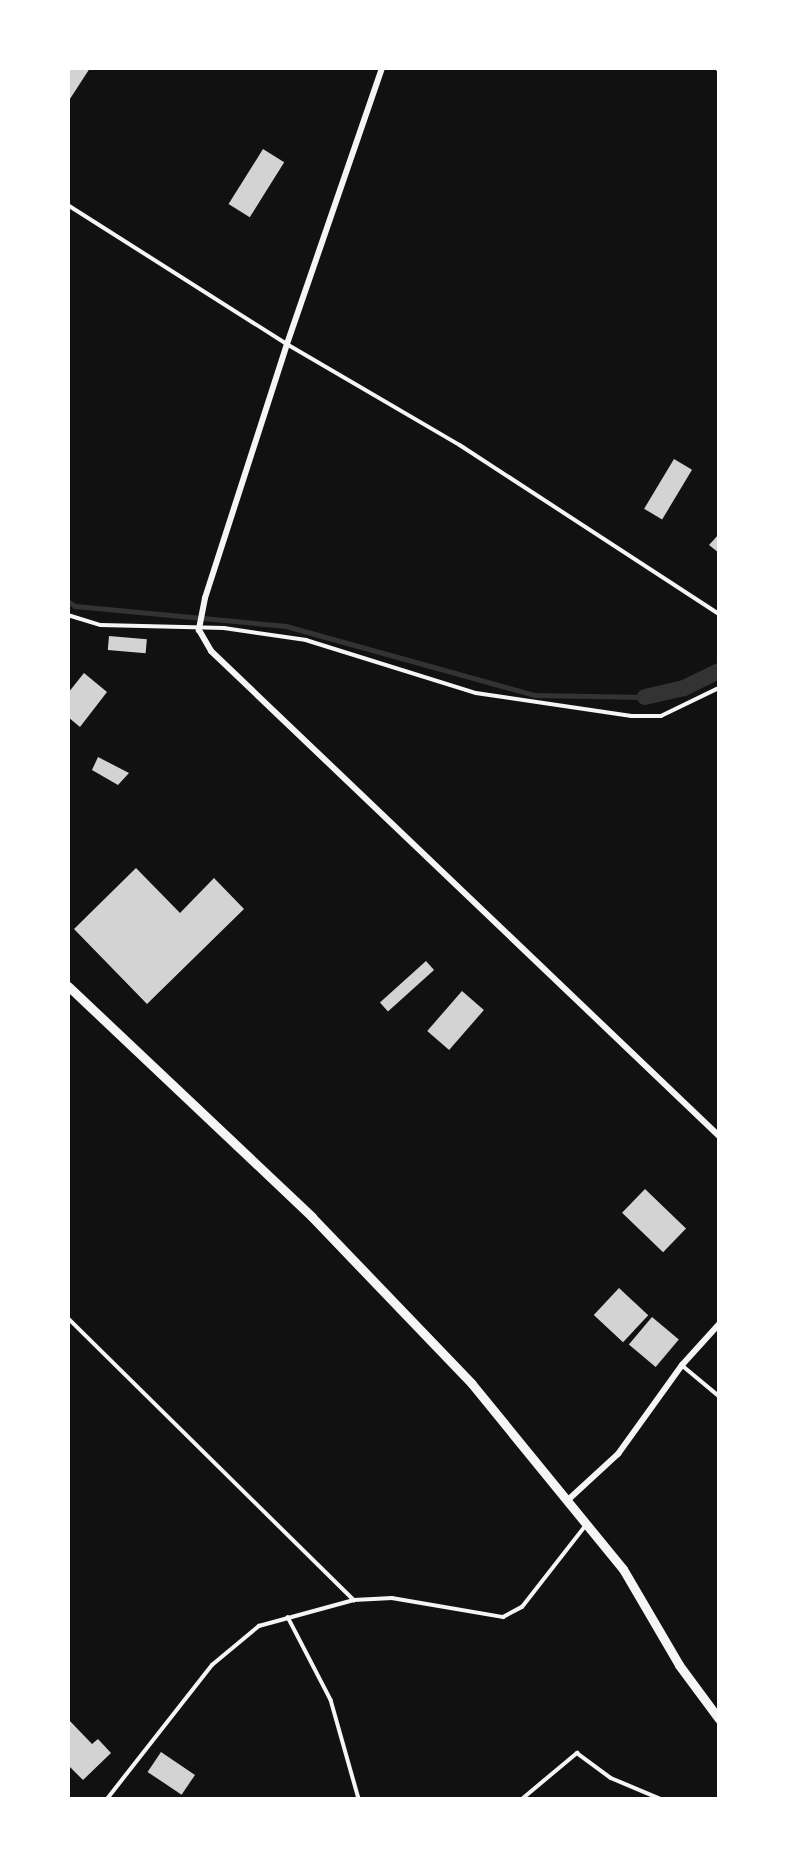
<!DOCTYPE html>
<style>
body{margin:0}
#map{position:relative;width:787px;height:1867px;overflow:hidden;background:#111;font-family:"Nunito Sans",sans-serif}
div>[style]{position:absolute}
.stream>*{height:4.5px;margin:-2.25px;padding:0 2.25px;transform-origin:2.25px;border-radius:2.25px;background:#333}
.canal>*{height:16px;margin:-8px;padding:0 8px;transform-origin:8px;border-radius:8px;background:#333}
.building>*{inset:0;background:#d3d3d3;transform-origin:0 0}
.service>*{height:3.5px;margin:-1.75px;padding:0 1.75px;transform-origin:1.75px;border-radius:1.75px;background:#f5f5f5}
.minor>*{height:6px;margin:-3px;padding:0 3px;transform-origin:3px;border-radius:3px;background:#f5f5f5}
.secondary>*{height:9px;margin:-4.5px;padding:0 4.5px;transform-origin:4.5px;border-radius:4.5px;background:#f5f5f5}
span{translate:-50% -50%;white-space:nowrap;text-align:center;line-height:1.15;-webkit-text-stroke:5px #fff;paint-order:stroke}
.frame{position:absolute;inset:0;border:70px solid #fff;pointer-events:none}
</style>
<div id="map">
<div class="stream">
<div style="left:68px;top:601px;width:9px;rotate:36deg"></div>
<div style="left:75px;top:606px;width:212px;rotate:5.4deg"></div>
<div style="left:286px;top:626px;width:257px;rotate:15.5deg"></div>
<div style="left:534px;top:695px;width:111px;rotate:1deg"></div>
</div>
<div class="canal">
<div style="left:645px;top:697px;width:40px;rotate:-13deg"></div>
<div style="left:684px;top:688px;width:39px;rotate:-26deg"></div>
</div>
<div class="building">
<div style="clip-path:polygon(68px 68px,90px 68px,68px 102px)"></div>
<div style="left:263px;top:149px;width:25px;height:65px;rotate:32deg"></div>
<div style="left:674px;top:459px;width:21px;height:58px;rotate:31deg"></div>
<div style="clip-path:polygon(719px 534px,719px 553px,709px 545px)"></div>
<div style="left:109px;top:636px;width:38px;height:14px;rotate:5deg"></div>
<div style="clip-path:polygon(84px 673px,107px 692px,80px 727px,68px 717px,68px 693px)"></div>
<div style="clip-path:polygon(98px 757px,129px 773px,118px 785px,92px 770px)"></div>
<div style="clip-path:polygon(136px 868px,180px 913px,214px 878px,244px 909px,147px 1004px,74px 929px)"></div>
<div style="left:426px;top:961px;width:12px;height:62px;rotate:48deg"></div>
<div style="left:462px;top:991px;width:29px;height:53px;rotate:41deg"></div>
<div style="left:645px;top:1189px;width:57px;height:33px;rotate:44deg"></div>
<div style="left:619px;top:1288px;width:40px;height:37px;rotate:43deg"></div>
<div style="left:652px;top:1317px;width:35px;height:36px;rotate:40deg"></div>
<div style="clip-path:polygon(68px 1719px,92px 1744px,98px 1739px,111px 1753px,83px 1780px,68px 1765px)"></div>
<div style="left:161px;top:1752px;width:41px;height:24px;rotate:34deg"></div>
</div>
<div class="service">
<div style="left:68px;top:205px;width:259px;rotate:32.4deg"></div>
<div style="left:287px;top:344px;width:200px;rotate:30.3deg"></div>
<div style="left:460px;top:445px;width:309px;rotate:33.1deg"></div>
<div style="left:68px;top:615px;width:34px;rotate:17deg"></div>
<div style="left:101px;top:625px;width:123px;rotate:1.4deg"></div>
<div style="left:224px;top:628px;width:83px;rotate:8.3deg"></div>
<div style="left:306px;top:640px;width:178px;rotate:17.3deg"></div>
<div style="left:476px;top:693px;width:157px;rotate:8.4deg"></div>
<div style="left:631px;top:716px;width:30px"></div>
<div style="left:661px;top:716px;width:64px;rotate:-25.8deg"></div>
<div style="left:68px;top:1318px;width:402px;rotate:44.6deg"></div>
<div style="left:683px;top:1366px;width:47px;rotate:39.8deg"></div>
<div style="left:288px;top:1617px;width:93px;rotate:62.6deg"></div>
<div style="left:331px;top:1700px;width:103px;rotate:74.2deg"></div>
<div style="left:107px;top:1799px;width:170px;rotate:-51.9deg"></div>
<div style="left:212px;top:1665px;width:61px;rotate:-39.7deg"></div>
<div style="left:259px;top:1626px;width:98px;rotate:-15.3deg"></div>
<div style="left:354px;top:1600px;width:38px;rotate:-3deg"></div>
<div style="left:392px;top:1598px;width:113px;rotate:9.7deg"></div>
<div style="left:503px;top:1617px;width:21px;rotate:-28deg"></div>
<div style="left:522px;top:1607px;width:104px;rotate:-52deg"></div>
<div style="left:522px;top:1799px;width:72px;rotate:-39.9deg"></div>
<div style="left:577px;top:1753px;width:42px;rotate:36.3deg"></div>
<div style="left:611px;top:1778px;width:54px;rotate:22.8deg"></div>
</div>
<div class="minor">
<div style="left:382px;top:68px;width:292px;rotate:109deg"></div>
<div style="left:287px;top:344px;width:267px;rotate:107.9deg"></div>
<div style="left:205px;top:598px;width:33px;rotate:101deg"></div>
<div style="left:199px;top:630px;width:24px;rotate:60deg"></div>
<div style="left:211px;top:651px;width:702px;rotate:43.67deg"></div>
<div style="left:718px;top:68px;width:1px;rotate:45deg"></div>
<div style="left:569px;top:1499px;width:67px;rotate:-42.6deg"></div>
<div style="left:618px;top:1454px;width:110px;rotate:-54.3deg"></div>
<div style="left:682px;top:1365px;width:55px;rotate:-47.9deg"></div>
</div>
<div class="secondary">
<div style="left:68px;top:986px;width:336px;rotate:43.4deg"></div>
<div style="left:312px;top:1217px;width:231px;rotate:46.2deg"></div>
<div style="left:472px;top:1384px;width:239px;rotate:50.8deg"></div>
<div style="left:623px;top:1569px;width:111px;rotate:59.7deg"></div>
<div style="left:679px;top:1665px;width:67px;rotate:53.5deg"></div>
</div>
<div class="frame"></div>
</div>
